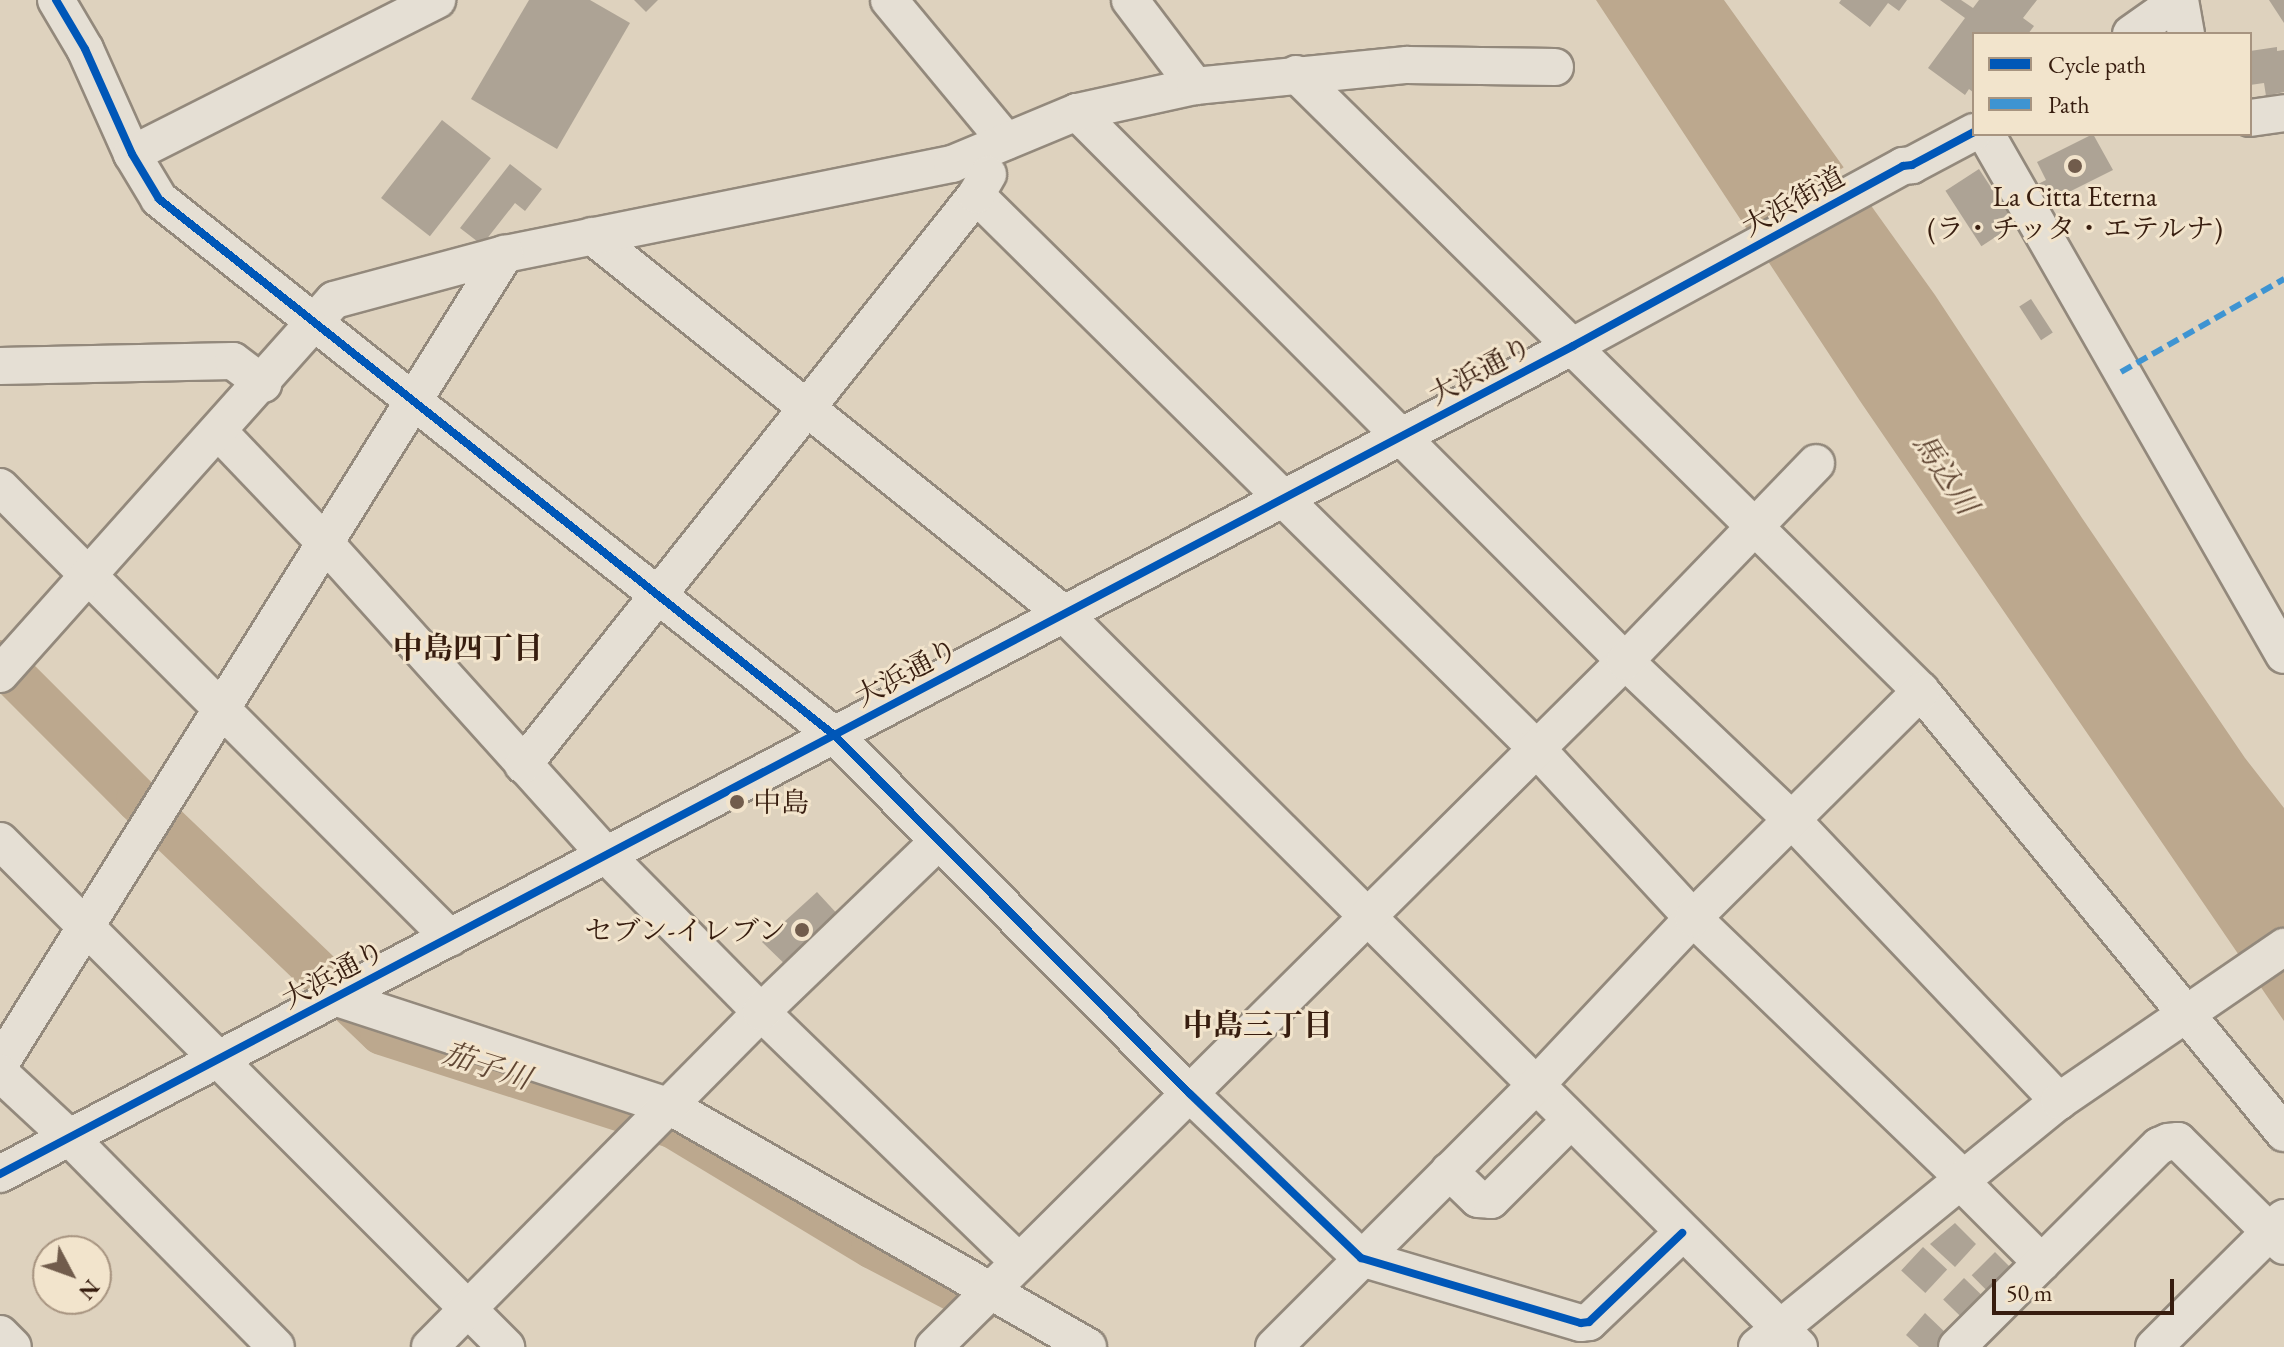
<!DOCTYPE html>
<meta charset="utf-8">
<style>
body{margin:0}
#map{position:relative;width:2284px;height:1347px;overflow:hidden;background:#ded2be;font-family:"EB Garamond","Noto Serif JP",serif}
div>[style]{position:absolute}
.water>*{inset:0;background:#bca88e}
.pier>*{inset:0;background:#ded2be;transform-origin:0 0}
.river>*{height:44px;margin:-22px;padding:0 22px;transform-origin:22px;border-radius:22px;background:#bca88e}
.building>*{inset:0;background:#ada395;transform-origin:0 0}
.roads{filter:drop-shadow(2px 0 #93897c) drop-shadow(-2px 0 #93897c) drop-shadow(0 2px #93897c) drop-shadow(0 -2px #93897c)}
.minor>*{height:36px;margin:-18px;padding:0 18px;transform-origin:18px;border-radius:18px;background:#e5dfd4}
.quiet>*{height:6px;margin-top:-3px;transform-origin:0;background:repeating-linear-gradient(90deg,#3e94d2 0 12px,transparent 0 18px)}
.cycleway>*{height:8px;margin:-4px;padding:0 4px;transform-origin:4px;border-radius:4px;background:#0057b8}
.dots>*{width:22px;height:22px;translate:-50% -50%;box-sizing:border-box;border:4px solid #f2e4cc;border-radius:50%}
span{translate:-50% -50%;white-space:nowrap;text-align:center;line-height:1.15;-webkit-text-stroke:6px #f2e4cc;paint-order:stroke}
.poi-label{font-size:28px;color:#371d0f}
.left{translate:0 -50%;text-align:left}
.right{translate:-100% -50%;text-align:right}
.street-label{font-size:28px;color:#371d0f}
.water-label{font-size:30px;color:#614734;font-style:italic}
.neighbourhood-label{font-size:30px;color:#371d0f;font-weight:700}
.legend{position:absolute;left:1972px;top:32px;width:280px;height:104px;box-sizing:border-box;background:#f2e4cc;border:2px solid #a79480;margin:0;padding:10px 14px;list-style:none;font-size:24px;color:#371d0f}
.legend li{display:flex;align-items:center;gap:16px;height:40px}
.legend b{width:40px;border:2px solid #a79480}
.north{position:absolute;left:32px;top:1235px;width:80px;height:80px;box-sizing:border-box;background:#f2e4cc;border:2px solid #a79480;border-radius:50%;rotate:131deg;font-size:22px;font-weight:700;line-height:32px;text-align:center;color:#371d0f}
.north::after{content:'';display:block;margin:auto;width:28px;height:36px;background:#715c4c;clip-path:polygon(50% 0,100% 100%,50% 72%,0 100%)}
.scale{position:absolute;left:1992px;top:1279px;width:182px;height:36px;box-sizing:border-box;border:4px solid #371d0f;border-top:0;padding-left:10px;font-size:24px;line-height:28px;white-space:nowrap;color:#371d0f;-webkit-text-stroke:6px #f2e4cc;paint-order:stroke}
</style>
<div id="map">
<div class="water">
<div style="clip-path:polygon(1596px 0,1724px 0,1935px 295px,2082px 518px,2245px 758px,2284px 808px,2284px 1021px,1860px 401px)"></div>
</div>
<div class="pier">
<div style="left:1847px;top:165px;width:7px;height:123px;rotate:56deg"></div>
</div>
<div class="river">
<div style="left:0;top:662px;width:195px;rotate:45deg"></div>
<div style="left:138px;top:800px;width:337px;rotate:43.7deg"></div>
<div style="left:382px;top:1033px;width:307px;rotate:17.8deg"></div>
<div style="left:674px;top:1127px;width:232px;rotate:31.1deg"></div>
<div style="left:873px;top:1247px;width:119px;rotate:27.6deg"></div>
</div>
<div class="building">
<div style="clip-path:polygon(529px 0,590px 0,630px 23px,557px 149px,471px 99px)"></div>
<div style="clip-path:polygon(634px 0,658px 0,646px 12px)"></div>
<div style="clip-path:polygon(1841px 0,1907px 0,1899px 11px,1888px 3px,1870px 27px,1839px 3px)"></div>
<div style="clip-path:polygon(1940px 0,1961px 0,1973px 8px,1979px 0,2037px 0,2023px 18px,2034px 26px,2028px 34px,1974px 34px,1974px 93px,1969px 89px,1965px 95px,1928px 68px,1965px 18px)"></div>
<div style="clip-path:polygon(2269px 0,2284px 0,2284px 23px)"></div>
<div style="clip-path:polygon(2277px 47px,2277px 51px,2284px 50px,2284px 92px,2266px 96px,2264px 83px,2250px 85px,2250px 51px)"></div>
<div style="left:442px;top:120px;width:62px;height:99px;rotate:38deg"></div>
<div style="clip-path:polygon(2093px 134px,2113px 170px,2045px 204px,2036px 185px,2046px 180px,2037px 162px)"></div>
<div style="clip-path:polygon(510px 164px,542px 189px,525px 211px,515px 203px,482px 245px,460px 228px)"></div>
<div style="left:1979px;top:169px;width:66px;height:40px;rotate:57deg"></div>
<div style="left:2031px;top:299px;width:40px;height:14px;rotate:57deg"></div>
<div style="clip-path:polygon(817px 892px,841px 918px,791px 970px,762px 942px)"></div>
<div style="clip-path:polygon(1955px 1223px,1976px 1244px,1955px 1267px,1930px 1244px)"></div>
<div style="left:1923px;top:1247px;width:33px;height:32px;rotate:43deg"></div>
<div style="left:1995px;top:1252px;width:28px;height:33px;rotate:45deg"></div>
<div style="left:1964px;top:1278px;width:28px;height:30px;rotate:44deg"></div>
<div style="clip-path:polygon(1925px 1313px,1949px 1336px,1939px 1347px,1919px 1347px,1906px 1335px)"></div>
</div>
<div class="roads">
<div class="minor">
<div style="left:56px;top:0;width:57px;rotate:59.4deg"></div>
<div style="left:85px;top:49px;width:115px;rotate:65.9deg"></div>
<div style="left:132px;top:154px;width:52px;rotate:59deg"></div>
<div style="left:159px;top:199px;width:862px;rotate:38.45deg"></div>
<div style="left:834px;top:735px;width:506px;rotate:45.24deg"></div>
<div style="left:1190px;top:1094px;width:237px;rotate:43.8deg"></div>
<div style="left:1361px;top:1258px;width:229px;rotate:16.5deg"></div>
<div style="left:1581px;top:1323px;width:8px;rotate:-7deg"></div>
<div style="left:1589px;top:1322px;width:129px;rotate:-43.7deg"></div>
<div style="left:889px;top:0;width:183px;rotate:50.3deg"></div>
<div style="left:1130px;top:0;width:108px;rotate:52.9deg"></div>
<div style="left:2180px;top:0;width:35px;rotate:80deg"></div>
<div style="left:2131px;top:34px;width:59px;rotate:-35.3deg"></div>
<div style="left:1296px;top:74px;width:878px;rotate:44.63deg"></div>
<div style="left:1921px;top:691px;width:572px;rotate:50.6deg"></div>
<div style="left:1077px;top:112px;width:776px;rotate:45.05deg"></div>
<div style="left:1625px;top:661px;width:231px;rotate:43.6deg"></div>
<div style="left:1792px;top:820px;width:388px;rotate:46.5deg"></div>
<div style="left:2250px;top:118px;width:34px;rotate:-8deg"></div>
<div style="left:1986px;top:134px;width:600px;rotate:60.23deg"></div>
<div style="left:132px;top:154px;width:342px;rotate:-26.8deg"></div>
<div style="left:976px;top:195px;width:786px;rotate:44.64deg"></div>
<div style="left:1535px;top:747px;width:233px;rotate:47.3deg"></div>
<div style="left:1693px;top:918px;width:373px;rotate:43.9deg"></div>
<div style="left:592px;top:236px;width:605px;rotate:38.69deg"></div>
<div style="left:1064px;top:614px;width:1038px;rotate:44.92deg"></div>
<div style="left:0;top:366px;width:233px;rotate:-1.2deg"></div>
<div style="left:233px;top:361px;width:38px;rotate:37deg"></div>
<div style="left:219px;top:432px;width:153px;rotate:46.3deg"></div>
<div style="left:325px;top:543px;width:420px;rotate:48deg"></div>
<div style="left:606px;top:855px;width:221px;rotate:45.4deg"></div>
<div style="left:761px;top:1012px;width:359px;rotate:44.1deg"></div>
<div style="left:0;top:487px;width:637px;rotate:45.06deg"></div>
<div style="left:0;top:674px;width:501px;rotate:-48.23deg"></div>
<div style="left:334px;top:300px;width:177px;rotate:-15.1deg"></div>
<div style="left:505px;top:254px;width:456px;rotate:-11.4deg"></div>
<div style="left:952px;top:164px;width:135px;rotate:-22.6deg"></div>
<div style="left:1077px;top:112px;width:121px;rotate:-12.4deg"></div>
<div style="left:1195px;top:86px;width:213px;rotate:-5.7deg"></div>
<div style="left:1407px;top:65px;width:148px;rotate:0.8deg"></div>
<div style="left:523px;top:765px;width:728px;rotate:-51.52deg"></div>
<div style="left:976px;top:195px;width:24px;rotate:-60deg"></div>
<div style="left:0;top:841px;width:716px;rotate:45deg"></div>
<div style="left:337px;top:998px;width:351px;rotate:18.1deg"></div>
<div style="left:671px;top:1107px;width:481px;rotate:29.9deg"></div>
<div style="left:0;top:1064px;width:955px;rotate:-58.06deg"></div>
<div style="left:0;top:1073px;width:96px;rotate:42.9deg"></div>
<div style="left:70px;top:1138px;width:293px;rotate:45.4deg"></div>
<div style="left:1449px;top:1171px;width:40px;rotate:44deg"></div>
<div style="left:1478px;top:1199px;width:13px;rotate:4deg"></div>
<div style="left:1491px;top:1200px;width:112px;rotate:-45deg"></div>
<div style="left:0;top:1174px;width:1778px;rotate:-27.76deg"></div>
<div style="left:1573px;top:346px;width:376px;rotate:-28.6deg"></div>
<div style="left:1903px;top:166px;width:9px;rotate:-6deg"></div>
<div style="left:1912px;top:165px;width:70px;rotate:-28deg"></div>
<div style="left:1959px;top:1180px;width:117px;rotate:45deg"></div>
<div style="left:0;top:1334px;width:18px;rotate:45deg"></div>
<div style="left:430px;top:1347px;width:471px;rotate:-45.3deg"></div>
<div style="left:761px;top:1012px;width:247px;rotate:-43.9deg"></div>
<div style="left:934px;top:1347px;width:974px;rotate:-44.79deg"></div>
<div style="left:1625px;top:661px;width:275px;rotate:-46deg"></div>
<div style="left:1274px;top:1347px;width:371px;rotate:-45deg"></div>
<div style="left:1536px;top:1085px;width:229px;rotate:-46.8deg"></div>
<div style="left:1693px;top:918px;width:322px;rotate:-44.9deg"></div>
<div style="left:1757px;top:1347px;width:390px;rotate:-39.2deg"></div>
<div style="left:2059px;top:1101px;width:273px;rotate:-34.4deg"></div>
<div style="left:1957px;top:1347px;width:285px;rotate:-44.9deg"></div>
<div style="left:2159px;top:1146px;width:10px;rotate:-24deg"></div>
<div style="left:2168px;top:1142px;width:10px;rotate:-6deg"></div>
<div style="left:2178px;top:1141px;width:149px;rotate:44.7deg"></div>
<div style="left:2154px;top:1347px;width:183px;rotate:-44.8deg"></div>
</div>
</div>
<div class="quiet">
<div style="left:2121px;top:372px;width:188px;rotate:-29.7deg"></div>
</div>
<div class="cycleway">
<div style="left:56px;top:0;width:57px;rotate:59.4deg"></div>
<div style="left:85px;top:49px;width:115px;rotate:65.9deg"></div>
<div style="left:132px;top:154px;width:52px;rotate:59deg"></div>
<div style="left:159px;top:199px;width:862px;rotate:38.45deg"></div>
<div style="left:834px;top:735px;width:506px;rotate:45.24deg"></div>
<div style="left:1190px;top:1094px;width:237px;rotate:43.8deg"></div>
<div style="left:1361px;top:1258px;width:229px;rotate:16.5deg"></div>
<div style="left:1581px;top:1323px;width:8px;rotate:-7deg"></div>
<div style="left:1589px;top:1322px;width:129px;rotate:-43.7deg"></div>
<div style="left:0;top:1174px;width:1778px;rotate:-27.76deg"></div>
<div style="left:1573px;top:346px;width:376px;rotate:-28.6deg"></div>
<div style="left:1903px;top:166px;width:9px;rotate:-6deg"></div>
<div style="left:1912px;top:165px;width:70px;rotate:-28deg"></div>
</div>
<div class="dots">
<div style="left:2075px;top:166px;background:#715c4c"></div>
<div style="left:737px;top:802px;background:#715c4c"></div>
<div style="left:802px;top:930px;background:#715c4c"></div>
</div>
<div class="poi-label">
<span style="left:2075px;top:212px">La Citta Eterna<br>(ラ・チッタ・エテルナ)</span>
<span class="left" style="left:753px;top:802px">中島</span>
<span class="right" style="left:786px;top:930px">セブン-イレブン</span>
</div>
<div class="street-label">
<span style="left:1793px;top:201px;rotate:-29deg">大浜街道</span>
<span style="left:1480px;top:370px;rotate:-28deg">大浜通り</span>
<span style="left:906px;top:672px;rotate:-28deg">大浜通り</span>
<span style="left:333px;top:974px;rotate:-28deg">大浜通り</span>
</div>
<div class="water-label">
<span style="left:1945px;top:474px;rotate:56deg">馬込川</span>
<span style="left:487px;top:1066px;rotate:18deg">茄子川</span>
</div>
<div class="neighbourhood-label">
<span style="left:468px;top:648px">中島四丁目</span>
<span style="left:1258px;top:1025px">中島三丁目</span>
</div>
<ul class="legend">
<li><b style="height:10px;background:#0057b8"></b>Cycle path</li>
<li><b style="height:10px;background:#3e94d2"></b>Path</li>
</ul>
<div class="north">N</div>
<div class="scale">50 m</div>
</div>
